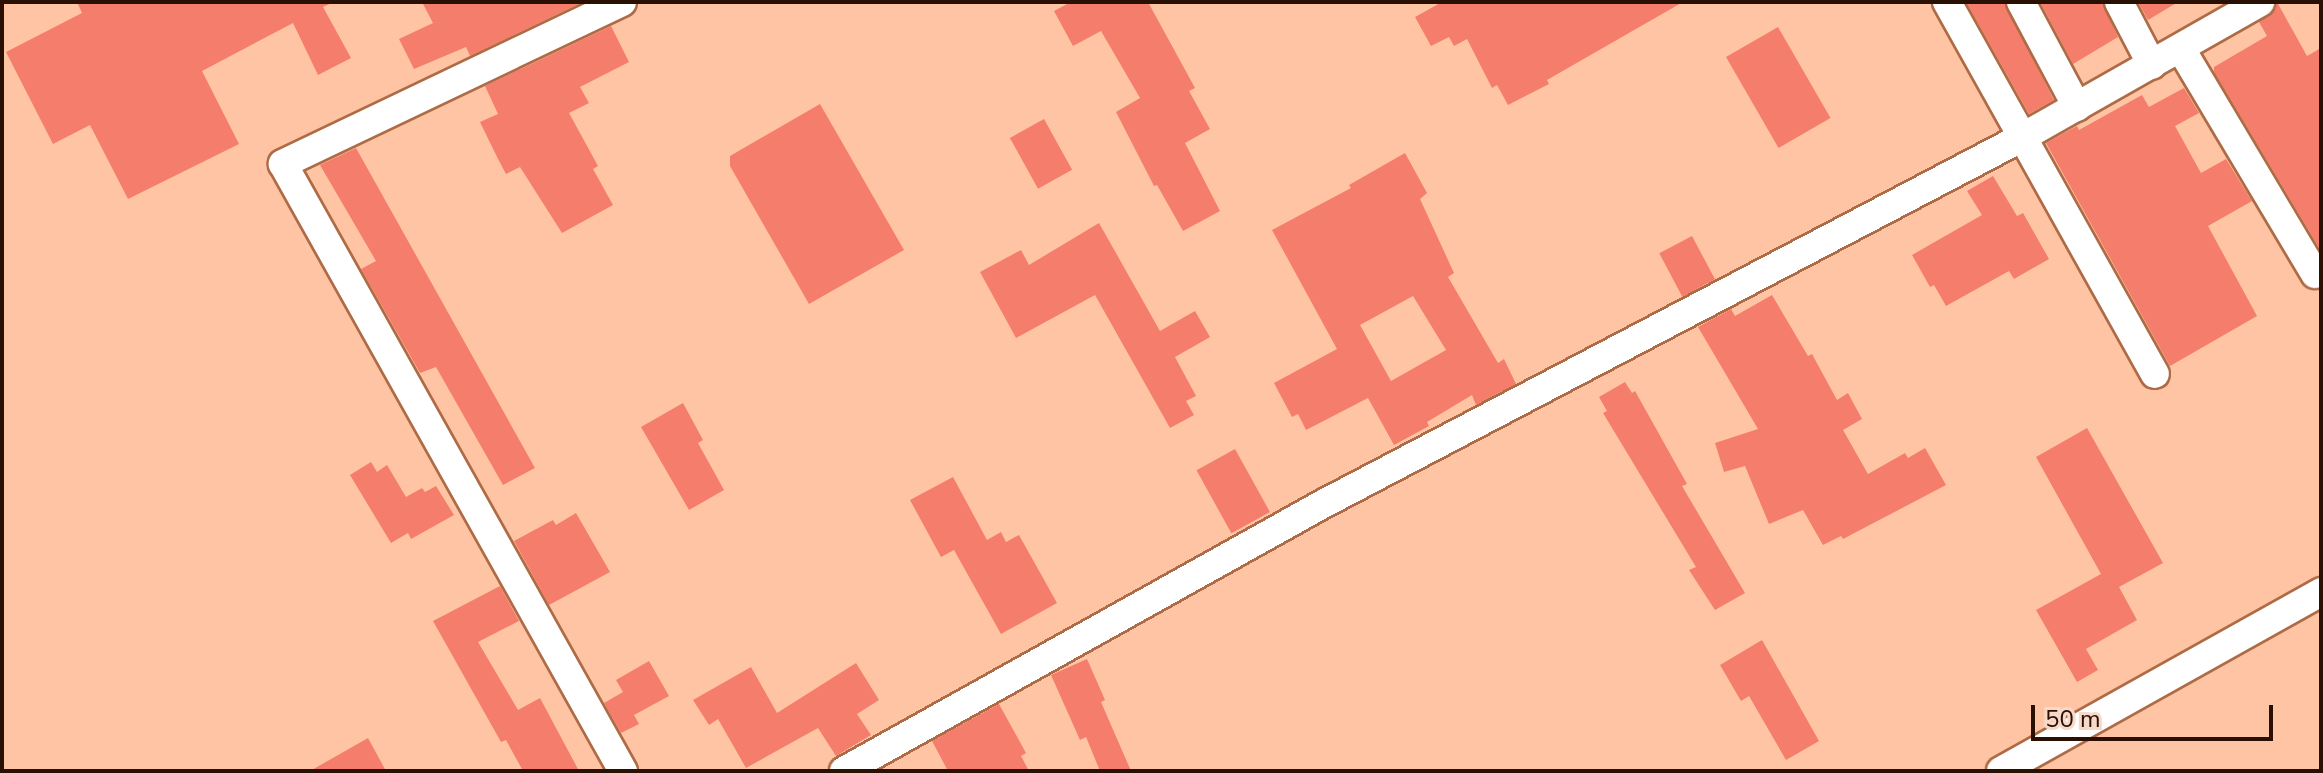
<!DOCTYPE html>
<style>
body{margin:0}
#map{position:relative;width:2323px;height:773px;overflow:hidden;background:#ffc4a4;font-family:"Nunito Sans",sans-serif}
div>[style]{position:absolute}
.building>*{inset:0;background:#f57d6c;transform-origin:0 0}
.roads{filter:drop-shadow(2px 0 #ae6b45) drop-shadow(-2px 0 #ae6b45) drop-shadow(0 2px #ae6b45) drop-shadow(0 -2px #ae6b45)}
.minor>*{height:28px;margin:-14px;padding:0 14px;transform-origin:14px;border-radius:14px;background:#fff}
span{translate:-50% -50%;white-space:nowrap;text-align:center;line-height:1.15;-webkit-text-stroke:6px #f7d9c9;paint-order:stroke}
.frame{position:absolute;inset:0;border:4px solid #2a1002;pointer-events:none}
.scale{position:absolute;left:2031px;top:705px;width:242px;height:36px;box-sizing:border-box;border:4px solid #2a1002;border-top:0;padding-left:10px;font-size:24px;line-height:28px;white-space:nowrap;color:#2a1002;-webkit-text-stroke:6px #f7d9c9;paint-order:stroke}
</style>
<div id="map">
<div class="building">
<div style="clip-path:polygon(77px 2px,334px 2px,323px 7px,351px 58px,318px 75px,293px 23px,202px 71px,239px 144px,128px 199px,90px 125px,53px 144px,6px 52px,82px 13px)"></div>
<div style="clip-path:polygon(422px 2px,583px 2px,470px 56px,466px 47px,414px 69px,399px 39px,433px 23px)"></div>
<div style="clip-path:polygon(1071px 2px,1148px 2px,1195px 88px,1189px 91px,1210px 129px,1185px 143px,1220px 211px,1183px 231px,1157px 185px,1154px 186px,1116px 112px,1140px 98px,1101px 31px,1073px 46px,1054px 11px)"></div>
<div style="clip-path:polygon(1442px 2px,1683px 2px,1547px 80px,1549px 84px,1508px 105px,1497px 85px,1492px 88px,1467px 39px,1454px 46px,1449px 37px,1431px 46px,1415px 17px)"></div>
<div style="clip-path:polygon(1966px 2px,2004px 2px,2054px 100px,2029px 114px)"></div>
<div style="clip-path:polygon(2040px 2px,2102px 2px,2118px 37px,2073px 64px)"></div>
<div style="clip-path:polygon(2138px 2px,2178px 2px,2148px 20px)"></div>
<div style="clip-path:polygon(2277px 2px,2307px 56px,2321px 48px,2321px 251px,2214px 72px,2214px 67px,2267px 36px,2259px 22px,2274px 11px)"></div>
<div style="clip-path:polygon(611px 26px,629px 62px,580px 87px,589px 103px,569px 113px,598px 166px,593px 169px,613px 205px,562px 233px,520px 167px,506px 174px,498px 159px,480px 122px,498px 114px,485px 86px)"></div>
<div style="left:1778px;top:27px;width:105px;height:60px;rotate:60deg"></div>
<div style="clip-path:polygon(2184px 88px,2199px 113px,2175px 126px,2201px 173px,2226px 159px,2252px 201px,2208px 226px,2257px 316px,2170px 366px,2046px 143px,2077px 126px,2079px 130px,2142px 95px,2149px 107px)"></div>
<div style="clip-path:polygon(820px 104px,904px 250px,809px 304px,730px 166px,730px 156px)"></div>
<div style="left:1044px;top:119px;width:58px;height:39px;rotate:61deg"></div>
<div style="clip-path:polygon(356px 148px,535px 468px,503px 485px,436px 367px,420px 373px,361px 269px,376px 261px,320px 165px)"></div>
<div style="clip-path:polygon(evenodd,1405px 153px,1427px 193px,1420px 199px,1454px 273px,1448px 277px,1498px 363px,1504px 359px,1516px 384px,1476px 405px,1472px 395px,1427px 422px,1429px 426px,1394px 445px,1368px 398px,1306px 430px,1298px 414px,1292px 417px,1274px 383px,1337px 349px,1272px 230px,1351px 188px,1349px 185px,1405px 153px,1413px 296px,1446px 350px,1391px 381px,1360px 325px,1413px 296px)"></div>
<div style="clip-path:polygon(1993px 176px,2017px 216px,2023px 213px,2049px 259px,2014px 279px,2009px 271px,1946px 306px,1934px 285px,1930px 287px,1912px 255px,1982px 215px,1967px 191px)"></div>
<div style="clip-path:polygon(1099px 223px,1160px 331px,1195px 311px,1210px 337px,1175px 357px,1196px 396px,1186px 401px,1194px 415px,1170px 428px,1095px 295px,1016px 338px,980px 272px,1021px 250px,1029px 265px)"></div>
<div style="left:1692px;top:236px;width:49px;height:37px;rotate:62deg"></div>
<div style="clip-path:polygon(1772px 295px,1808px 356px,1812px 354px,1837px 400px,1848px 393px,1862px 419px,1843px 430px,1868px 474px,1905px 453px,1908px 458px,1925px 448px,1946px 485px,1843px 539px,1841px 536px,1823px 545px,1803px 510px,1769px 524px,1745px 466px,1724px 472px,1715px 443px,1758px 429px,1698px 327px,1731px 309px,1735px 316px)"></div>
<div style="clip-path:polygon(1625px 382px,1632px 393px,1635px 391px,1687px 484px,1682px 486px,1745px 593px,1715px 610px,1689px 570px,1696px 567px,1603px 413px,1607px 411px,1599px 397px)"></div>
<div style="clip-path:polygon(683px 403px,703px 440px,698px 443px,724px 490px,689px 510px,641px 427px)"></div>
<div style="clip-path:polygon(2087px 428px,2163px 563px,2119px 587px,2137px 620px,2086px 649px,2098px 670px,2077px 682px,2036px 610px,2101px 574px,2036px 457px)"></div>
<div style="left:1235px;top:449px;width:72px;height:44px;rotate:61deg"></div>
<div style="clip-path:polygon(371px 462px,377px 472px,387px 465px,406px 497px,422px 488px,425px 492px,436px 486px,454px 515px,411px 539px,408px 533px,391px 543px,350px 475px)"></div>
<div style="clip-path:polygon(953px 477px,987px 540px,1001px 532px,1006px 542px,1019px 535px,1057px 603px,1001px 634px,954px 550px,941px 557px,910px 500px)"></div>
<div style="clip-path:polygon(576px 513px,610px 572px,549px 605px,514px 541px,553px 520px,556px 525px)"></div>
<div style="clip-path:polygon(500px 586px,519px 621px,478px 642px,518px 710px,540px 698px,579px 771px,523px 771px,506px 740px,501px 742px,433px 621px)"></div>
<div style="clip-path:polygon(1762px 640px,1819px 741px,1786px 760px,1749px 696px,1741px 701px,1720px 665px)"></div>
<div style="clip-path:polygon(1087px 659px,1105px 700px,1101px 702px,1131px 771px,1100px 771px,1086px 737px,1080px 740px,1051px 675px)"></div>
<div style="clip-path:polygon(649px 661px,669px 696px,634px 715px,639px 724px,621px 733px,604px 703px,623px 692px,616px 680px)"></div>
<div style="clip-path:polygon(856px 663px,879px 700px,857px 714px,871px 735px,836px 756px,818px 728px,746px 768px,718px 719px,709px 725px,693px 700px,751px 667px,777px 713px)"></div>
<div style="clip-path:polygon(999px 704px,1026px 753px,1021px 756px,1029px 771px,948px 771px,932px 741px)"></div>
<div style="clip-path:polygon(368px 738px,386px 771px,310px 771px)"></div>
</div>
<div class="roads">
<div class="minor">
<div style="left:622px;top:2px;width:376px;rotate:154.5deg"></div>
<div style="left:283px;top:164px;width:696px;rotate:60.75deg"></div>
<div style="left:1947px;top:2px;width:426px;rotate:60.8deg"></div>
<div style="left:2021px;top:2px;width:119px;rotate:61.9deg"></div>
<div style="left:2119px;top:2px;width:71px;rotate:62.4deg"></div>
<div style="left:2181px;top:49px;width:262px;rotate:59.2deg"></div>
<div style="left:844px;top:771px;width:548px;rotate:-29.14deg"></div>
<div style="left:1323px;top:504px;width:788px;rotate:-27.67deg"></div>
<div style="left:2021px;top:138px;width:275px;rotate:-29.6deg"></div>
<div style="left:2001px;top:771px;width:367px;rotate:-29.2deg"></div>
</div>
</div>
<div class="frame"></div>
<div class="scale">50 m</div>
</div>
